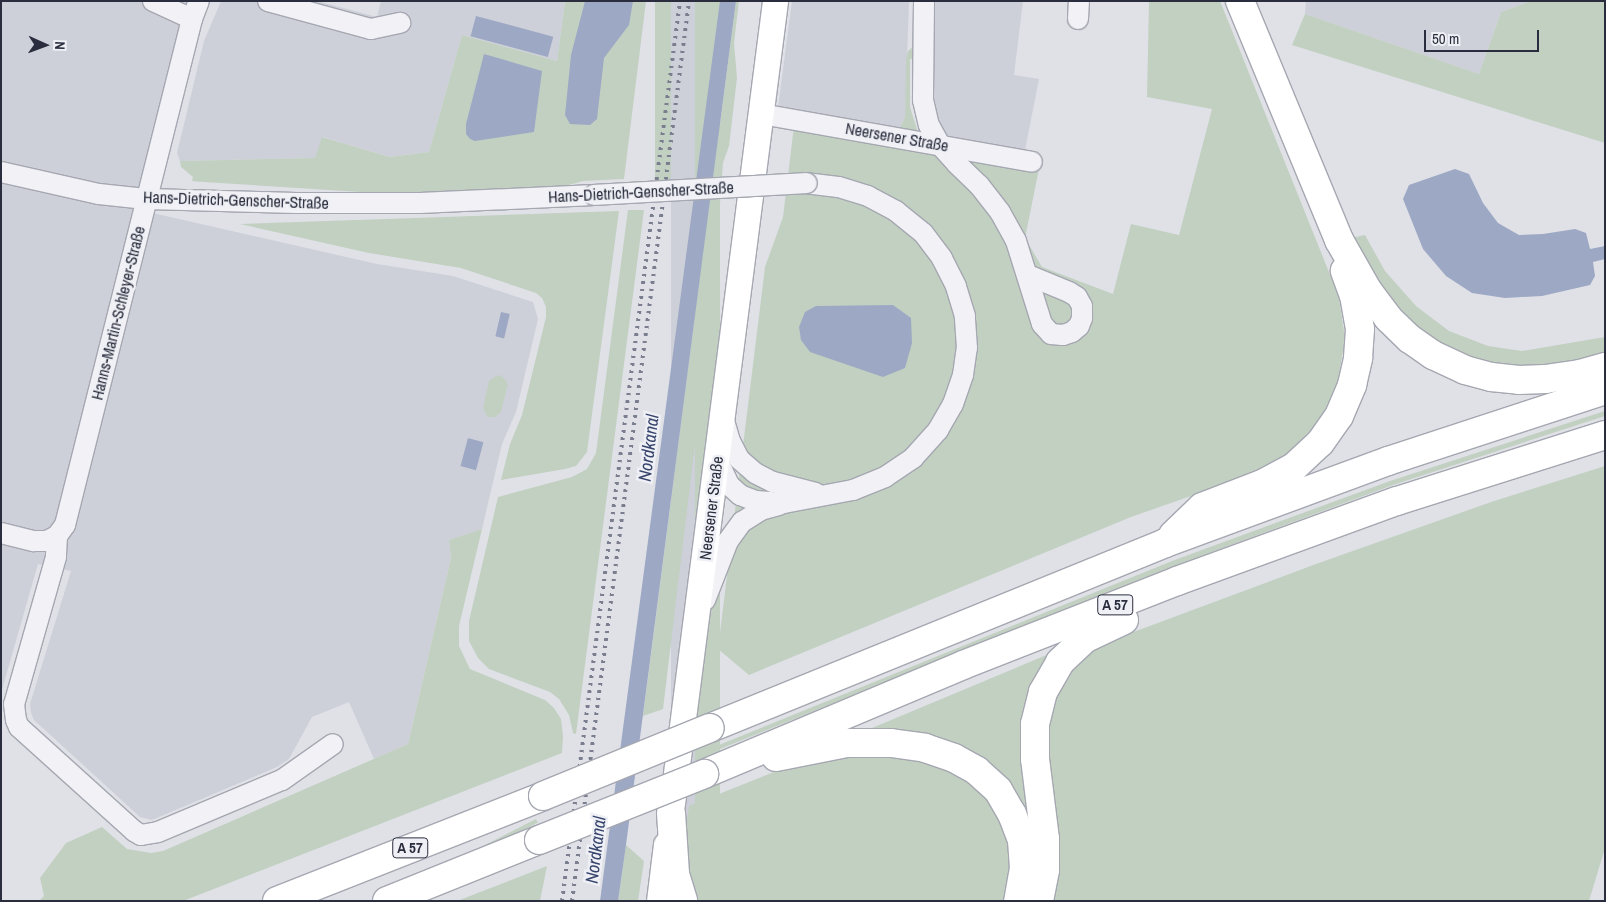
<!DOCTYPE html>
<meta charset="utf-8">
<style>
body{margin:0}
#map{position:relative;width:1606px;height:902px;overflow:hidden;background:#dfe1e7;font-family:"Archivo Narrow",sans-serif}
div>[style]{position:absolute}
.built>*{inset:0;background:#ced0d9;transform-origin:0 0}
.green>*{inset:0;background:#c2d0c1;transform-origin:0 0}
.water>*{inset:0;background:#9da8c4;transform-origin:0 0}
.roads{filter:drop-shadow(1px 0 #a5a7b1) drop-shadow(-1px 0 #a5a7b1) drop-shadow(0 1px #a5a7b1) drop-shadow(0 -1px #a5a7b1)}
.minor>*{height:20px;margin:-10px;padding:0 10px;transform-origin:10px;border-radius:10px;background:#f2f2f6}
.major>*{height:25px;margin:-12.5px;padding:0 12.5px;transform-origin:12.5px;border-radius:12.5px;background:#fff}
.highway>*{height:28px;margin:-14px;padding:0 14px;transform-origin:14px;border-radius:14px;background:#fff}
.rail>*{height:4px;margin-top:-2px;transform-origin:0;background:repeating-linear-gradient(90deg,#7a7e8f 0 2.5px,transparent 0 7.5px)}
.bridges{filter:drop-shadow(1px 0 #a5a7b1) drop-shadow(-1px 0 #a5a7b1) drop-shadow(0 1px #a5a7b1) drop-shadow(0 -1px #a5a7b1)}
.minor-bridge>*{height:20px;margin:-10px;padding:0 10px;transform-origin:10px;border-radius:10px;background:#f2f2f6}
.highway-bridge>*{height:28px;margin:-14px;padding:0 14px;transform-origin:14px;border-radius:14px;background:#fff}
span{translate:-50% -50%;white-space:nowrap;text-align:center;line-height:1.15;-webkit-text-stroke:5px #eff0f5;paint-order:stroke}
.shield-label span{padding:1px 4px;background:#eff0f5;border:1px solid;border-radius:4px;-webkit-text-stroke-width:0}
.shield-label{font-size:15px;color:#2a2d3d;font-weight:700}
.street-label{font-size:16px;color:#2a2d3d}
.water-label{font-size:18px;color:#37456d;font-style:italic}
.frame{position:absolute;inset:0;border:2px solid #2a2d3d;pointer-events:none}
.north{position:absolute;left:20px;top:20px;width:50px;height:50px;-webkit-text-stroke:4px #eff0f5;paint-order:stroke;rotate:92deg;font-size:14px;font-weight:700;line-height:20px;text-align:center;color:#2a2d3d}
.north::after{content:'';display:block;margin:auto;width:18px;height:22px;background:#2a2d3d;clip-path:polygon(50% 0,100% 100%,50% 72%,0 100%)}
.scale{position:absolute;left:1424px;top:30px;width:115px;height:22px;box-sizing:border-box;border:2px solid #2a2d3d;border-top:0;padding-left:6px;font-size:15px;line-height:18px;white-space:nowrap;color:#2a2d3d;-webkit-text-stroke:4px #eff0f5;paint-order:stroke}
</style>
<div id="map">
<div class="built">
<div style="clip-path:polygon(1px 1px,193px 1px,135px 209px,377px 264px,453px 276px,533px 302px,538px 319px,516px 412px,502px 444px,482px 529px,449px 540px,451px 558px,408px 744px,374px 759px,349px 702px,312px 717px,289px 759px,277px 767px,152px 820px,140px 817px,34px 720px,31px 713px,30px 704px,71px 571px,38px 564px,1px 693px)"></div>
<div style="clip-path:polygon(221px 1px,317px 1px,377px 17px,381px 1px,565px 1px,557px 61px,462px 35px,429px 152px,390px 157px,323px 137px,316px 158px,180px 161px,177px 153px,204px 41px)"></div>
<div style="left:671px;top:1px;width:24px;height:907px"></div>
<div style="clip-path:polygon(792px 1px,909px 1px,905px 117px,900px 128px,778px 108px)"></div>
<div style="clip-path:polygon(929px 1px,1023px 1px,1014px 75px,1039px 79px,1024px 155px,948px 141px,930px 107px)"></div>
<div style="clip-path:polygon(1306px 1px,1531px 1px,1501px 12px,1479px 74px,1305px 14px)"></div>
</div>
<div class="green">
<div style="clip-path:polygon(565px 1px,646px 1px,624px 179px,583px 181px,569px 185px,569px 187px,392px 194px,204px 182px,192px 181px,193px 177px,181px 167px,180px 161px,315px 158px,322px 137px,390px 157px,429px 152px,462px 35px,557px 61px)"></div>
<div style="left:655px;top:1px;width:16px;height:179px"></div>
<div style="left:695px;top:1px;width:25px;height:908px"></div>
<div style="clip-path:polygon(736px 1px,739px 1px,734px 43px,737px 78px,729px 146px,723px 163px,719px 217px,720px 238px,663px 709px,643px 716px)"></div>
<div style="clip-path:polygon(1149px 1px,1220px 1px,1339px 297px,1345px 339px,1338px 381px,1321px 419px,1290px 452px,1251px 475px,1131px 517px,749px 675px,718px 649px,765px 267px,783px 217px,794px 126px,1039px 169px,1025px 238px,1042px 267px,1113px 294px,1131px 224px,1179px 235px,1212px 109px,1147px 97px)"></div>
<div style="clip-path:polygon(1531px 1px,1605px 1px,1605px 143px,1292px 45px,1305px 14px,1479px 74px,1501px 12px)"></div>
<div style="clip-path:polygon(915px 45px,915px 59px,910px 59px,910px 107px,920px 139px,798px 111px,900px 128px,905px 117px,906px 58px,908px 51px)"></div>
<div style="clip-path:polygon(628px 210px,644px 210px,576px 734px,573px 733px,569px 715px,559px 699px,550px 692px,489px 669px,478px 658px,469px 641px,469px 621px,498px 497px,572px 477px,587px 469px,596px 453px)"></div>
<div style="clip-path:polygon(619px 211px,587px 452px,576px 466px,565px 469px,501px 480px,510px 444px,522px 415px,546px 317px,546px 307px,542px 298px,536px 293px,461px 268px,369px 253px,240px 224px)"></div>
<div style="clip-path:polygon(1365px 235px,1385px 271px,1416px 306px,1449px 331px,1488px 346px,1522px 351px,1605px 337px,1605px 357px,1557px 368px,1472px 366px,1393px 312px,1351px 238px)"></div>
<div style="clip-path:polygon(498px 375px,503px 377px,508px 384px,501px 412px,495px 417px,487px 417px,483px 408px,489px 381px)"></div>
<div style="clip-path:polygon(1605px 411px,1605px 416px,1393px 485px,1174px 566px,715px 751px,714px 747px,1172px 561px,1390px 481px)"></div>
<div style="clip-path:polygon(1605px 466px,1605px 848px,1589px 901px,1049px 901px,1043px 749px,1048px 713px,1064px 678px,1087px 653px,1120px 637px,1316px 564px,1494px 501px)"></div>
<div style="clip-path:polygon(482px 529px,459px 626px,459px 646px,470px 669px,545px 700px,554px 708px,561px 719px,563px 736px,562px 753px,183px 901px,39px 901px,44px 896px,40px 878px,66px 843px,102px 827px,127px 849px,151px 853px,163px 851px,408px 744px,451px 558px,449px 540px)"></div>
<div style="clip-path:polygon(1056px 651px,1036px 840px,985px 764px,860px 733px)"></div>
<div style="clip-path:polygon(885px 752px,929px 758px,968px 775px,992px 799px,1010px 835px,1013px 871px,1005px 901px,694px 901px,683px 849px,689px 806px,779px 770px,835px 755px)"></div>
<div style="left:536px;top:819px;width:4px;height:221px;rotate:63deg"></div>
<div style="clip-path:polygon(626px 845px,644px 861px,638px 901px,618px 901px)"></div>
<div style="clip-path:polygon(547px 866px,540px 901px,457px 901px)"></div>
</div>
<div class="water">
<div style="clip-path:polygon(585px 1px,633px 1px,629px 25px,604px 58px,597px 119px,590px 125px,570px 124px,565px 115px,571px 55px)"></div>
<div style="clip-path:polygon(720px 1px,736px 1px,626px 845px,618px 901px,600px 901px)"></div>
<div style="left:476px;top:16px;width:80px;height:21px;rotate:15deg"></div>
<div style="clip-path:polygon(484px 54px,542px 71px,534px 132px,475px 141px,470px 139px,466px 134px,466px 124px)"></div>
<div style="clip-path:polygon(1455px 169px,1469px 174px,1483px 203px,1498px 223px,1519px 235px,1543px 234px,1575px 229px,1586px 233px,1590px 249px,1605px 246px,1605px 259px,1593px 262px,1595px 276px,1590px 285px,1542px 296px,1505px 298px,1472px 293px,1446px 276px,1423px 249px,1403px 199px,1409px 185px)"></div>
<div style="clip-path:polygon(893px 305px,911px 318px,912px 343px,905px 368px,883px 377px,810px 352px,801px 340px,799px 327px,805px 312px,816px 306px)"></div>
<div style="left:501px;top:312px;width:9px;height:25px;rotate:13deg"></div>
<div style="left:468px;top:438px;width:16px;height:29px;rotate:15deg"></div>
</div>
<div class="roads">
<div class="minor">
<div style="left:153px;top:1px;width:43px;rotate:24.8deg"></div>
<div style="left:268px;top:1px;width:107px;rotate:15.2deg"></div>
<div style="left:371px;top:29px;width:30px;rotate:-12deg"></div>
<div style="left:924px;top:1px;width:99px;rotate:90.6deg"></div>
<div style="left:923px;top:100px;width:26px;rotate:77deg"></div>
<div style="left:929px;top:125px;width:23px;rotate:61deg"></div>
<div style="left:940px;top:145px;width:24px;rotate:48deg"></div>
<div style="left:956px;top:163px;width:32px;rotate:44deg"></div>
<div style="left:979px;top:185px;width:34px;rotate:52deg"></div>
<div style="left:1000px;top:212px;width:33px;rotate:61deg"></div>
<div style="left:1016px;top:241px;width:87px;rotate:72.6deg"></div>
<div style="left:1042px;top:324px;width:13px;rotate:48deg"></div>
<div style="left:1051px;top:334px;width:12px;rotate:5deg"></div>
<div style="left:1063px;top:335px;width:9px;rotate:-18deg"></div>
<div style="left:1072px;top:332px;width:9px;rotate:-41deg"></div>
<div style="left:1079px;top:326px;width:9px;rotate:-69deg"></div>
<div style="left:1082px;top:318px;width:12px;rotate:-90deg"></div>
<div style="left:1082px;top:306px;width:10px;rotate:-119deg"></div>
<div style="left:1077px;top:297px;width:9px;rotate:-148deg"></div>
<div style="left:1069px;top:292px;width:44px;rotate:-157.5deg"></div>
<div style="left:1078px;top:19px;width:18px;rotate:-87deg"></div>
<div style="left:761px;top:114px;width:275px;rotate:10deg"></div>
<div style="left:1px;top:172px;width:100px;rotate:12.7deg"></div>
<div style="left:99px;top:194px;width:47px;rotate:6.1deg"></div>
<div style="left:146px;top:199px;width:150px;rotate:1.5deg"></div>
<div style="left:296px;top:203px;width:124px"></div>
<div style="left:420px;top:203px;width:174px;rotate:-2.6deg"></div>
<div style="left:723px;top:417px;width:25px;rotate:74deg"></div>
<div style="left:730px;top:441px;width:20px;rotate:63deg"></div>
<div style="left:739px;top:459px;width:21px;rotate:41deg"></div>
<div style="left:755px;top:473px;width:20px;rotate:27deg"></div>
<div style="left:773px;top:482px;width:44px;rotate:14.3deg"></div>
<div style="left:717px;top:459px;width:29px;rotate:65deg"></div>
<div style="left:729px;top:485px;width:15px;rotate:42deg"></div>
<div style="left:740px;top:495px;width:17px;rotate:21deg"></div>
<div style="left:756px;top:501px;width:28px;rotate:4deg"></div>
<div style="left:784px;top:503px;width:70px;rotate:-10.7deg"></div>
<div style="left:853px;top:490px;width:35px;rotate:-22deg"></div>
<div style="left:885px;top:477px;width:34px;rotate:-34deg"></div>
<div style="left:913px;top:458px;width:38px;rotate:-48deg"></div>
<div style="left:938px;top:430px;width:30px;rotate:-60deg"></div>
<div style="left:953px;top:404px;width:31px;rotate:-71deg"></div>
<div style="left:963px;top:375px;width:27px;rotate:-82deg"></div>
<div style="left:967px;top:348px;width:32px;rotate:-94deg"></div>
<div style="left:965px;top:316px;width:31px;rotate:-107deg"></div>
<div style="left:956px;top:286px;width:31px;rotate:-117deg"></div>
<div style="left:942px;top:258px;width:31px;rotate:-127deg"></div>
<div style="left:923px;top:233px;width:35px;rotate:-141deg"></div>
<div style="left:896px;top:211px;width:32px;rotate:-152deg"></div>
<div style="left:868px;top:196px;width:31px;rotate:-163deg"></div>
<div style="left:838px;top:187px;width:31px;rotate:-173deg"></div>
<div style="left:1px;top:533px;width:34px;rotate:14deg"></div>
<div style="left:34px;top:541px;width:13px"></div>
<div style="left:47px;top:541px;width:11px;rotate:-27deg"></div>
<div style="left:57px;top:536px;width:14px;rotate:-54deg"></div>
<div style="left:65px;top:525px;width:522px;rotate:-75.91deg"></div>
<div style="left:192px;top:19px;width:19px;rotate:-69deg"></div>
<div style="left:57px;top:536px;width:21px;rotate:93deg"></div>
<div style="left:56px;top:557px;width:153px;rotate:105.9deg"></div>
<div style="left:14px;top:704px;width:16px;rotate:83deg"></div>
<div style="left:16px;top:720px;width:8px;rotate:67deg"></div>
<div style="left:19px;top:727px;width:155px;rotate:42.1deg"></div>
<div style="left:134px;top:831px;width:8px;rotate:30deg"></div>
<div style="left:141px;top:835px;width:17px;rotate:-10deg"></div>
<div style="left:158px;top:832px;width:134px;rotate:-22.8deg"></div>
<div style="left:282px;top:780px;width:62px;rotate:-35.2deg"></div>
<div style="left:705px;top:600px;width:63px;rotate:-68.7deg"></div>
<div style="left:728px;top:541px;width:24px;rotate:-54deg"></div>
<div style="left:742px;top:522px;width:22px;rotate:-32deg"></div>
<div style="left:761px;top:510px;width:19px;rotate:-16deg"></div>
</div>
<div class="major">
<div style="left:672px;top:804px;width:810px;rotate:-82.69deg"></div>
<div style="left:659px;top:901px;width:57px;rotate:-83deg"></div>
</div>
<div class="highway">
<div style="left:1240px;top:1px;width:259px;rotate:67.5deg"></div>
<div style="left:1339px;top:240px;width:59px;rotate:60.4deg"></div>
<div style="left:1368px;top:291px;width:34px;rotate:53deg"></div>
<div style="left:1388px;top:318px;width:30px;rotate:44deg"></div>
<div style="left:1410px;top:339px;width:28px;rotate:35deg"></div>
<div style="left:1433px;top:355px;width:35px;rotate:25deg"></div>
<div style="left:1465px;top:370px;width:27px;rotate:15deg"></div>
<div style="left:1491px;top:377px;width:28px;rotate:6deg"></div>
<div style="left:1519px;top:380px;width:26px;rotate:-2deg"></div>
<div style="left:1545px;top:379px;width:35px;rotate:-8deg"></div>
<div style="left:1580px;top:374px;width:26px;rotate:-16deg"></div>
<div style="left:1173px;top:535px;width:40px;rotate:-44deg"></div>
<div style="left:1202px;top:507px;width:64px;rotate:-21deg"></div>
<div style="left:1262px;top:484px;width:36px;rotate:-28deg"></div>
<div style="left:1294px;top:467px;width:35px;rotate:-43deg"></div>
<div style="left:1320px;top:443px;width:33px;rotate:-55deg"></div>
<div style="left:1339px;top:416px;width:34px;rotate:-67deg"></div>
<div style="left:1352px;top:385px;width:28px;rotate:-77deg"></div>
<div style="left:1358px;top:358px;width:29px;rotate:-86deg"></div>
<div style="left:1360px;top:329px;width:34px;rotate:-100deg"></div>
<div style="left:1354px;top:296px;width:27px;rotate:-110deg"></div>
<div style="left:710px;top:728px;width:491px;rotate:-22.1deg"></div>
<div style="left:1165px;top:543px;width:238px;rotate:-20.2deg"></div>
<div style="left:1388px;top:461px;width:228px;rotate:-18.1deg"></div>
<div style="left:776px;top:757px;width:72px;rotate:-11.2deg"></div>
<div style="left:847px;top:743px;width:44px"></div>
<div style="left:891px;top:743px;width:34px;rotate:8deg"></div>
<div style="left:925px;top:748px;width:31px;rotate:19deg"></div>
<div style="left:954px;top:758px;width:26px;rotate:29deg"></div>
<div style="left:977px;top:771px;width:28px;rotate:42deg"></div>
<div style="left:998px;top:790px;width:28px;rotate:60deg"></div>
<div style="left:1012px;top:814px;width:28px;rotate:69deg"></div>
<div style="left:1022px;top:840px;width:28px;rotate:86deg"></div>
<div style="left:1024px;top:868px;width:34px;rotate:100deg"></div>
<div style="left:704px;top:774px;width:281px;rotate:-22.8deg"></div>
<div style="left:963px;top:665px;width:230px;rotate:-21.4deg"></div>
<div style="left:1177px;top:581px;width:234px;rotate:-20deg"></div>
<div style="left:1397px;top:501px;width:218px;rotate:-17.6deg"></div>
<div style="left:671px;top:813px;width:61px;rotate:86.2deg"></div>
<div style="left:675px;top:874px;width:28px;rotate:73deg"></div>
<div style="left:277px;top:901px;width:286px;rotate:-21.5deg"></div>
<div style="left:387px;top:901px;width:164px;rotate:-21.9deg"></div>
<div style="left:1039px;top:901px;width:32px;rotate:-79deg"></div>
<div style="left:1045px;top:870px;width:31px;rotate:-90deg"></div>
<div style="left:1045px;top:839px;width:81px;rotate:-97.1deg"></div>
<div style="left:1035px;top:759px;width:35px;rotate:-90deg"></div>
<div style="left:1035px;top:724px;width:33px;rotate:-76deg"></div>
<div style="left:1043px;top:692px;width:34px;rotate:-60deg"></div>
<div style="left:1060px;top:662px;width:35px;rotate:-43deg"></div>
<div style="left:1086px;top:638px;width:42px;rotate:-25.3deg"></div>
</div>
</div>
<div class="rail">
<div style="left:562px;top:901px;width:908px;rotate:-82.53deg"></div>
<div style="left:572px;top:901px;width:908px;rotate:-82.59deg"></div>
</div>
<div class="bridges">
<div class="minor-bridge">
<div style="left:594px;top:195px;width:213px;rotate:-3.2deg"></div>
</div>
<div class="highway-bridge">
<div style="left:543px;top:796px;width:180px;rotate:-22.2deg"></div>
<div style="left:539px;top:840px;width:178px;rotate:-21.8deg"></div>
</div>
</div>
<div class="shield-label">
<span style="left:1115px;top:605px">A 57</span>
<span style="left:410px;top:848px">A 57</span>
</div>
<div class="street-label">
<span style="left:897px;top:137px;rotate:10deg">Neersener Straße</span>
<span style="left:641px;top:192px;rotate:-3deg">Hans-Dietrich-Genscher-Straße</span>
<span style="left:236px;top:200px;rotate:2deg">Hans-Dietrich-Genscher-Straße</span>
<span style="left:118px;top:313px;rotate:-76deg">Hanns-Martin-Schleyer-Straße</span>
<span style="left:711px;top:508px;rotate:-83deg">Neersener Straße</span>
</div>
<div class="water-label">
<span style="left:649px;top:448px;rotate:-83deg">Nordkanal</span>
<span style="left:596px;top:850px;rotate:-83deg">Nordkanal</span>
</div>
<div class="frame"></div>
<div class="north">N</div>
<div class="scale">50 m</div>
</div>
